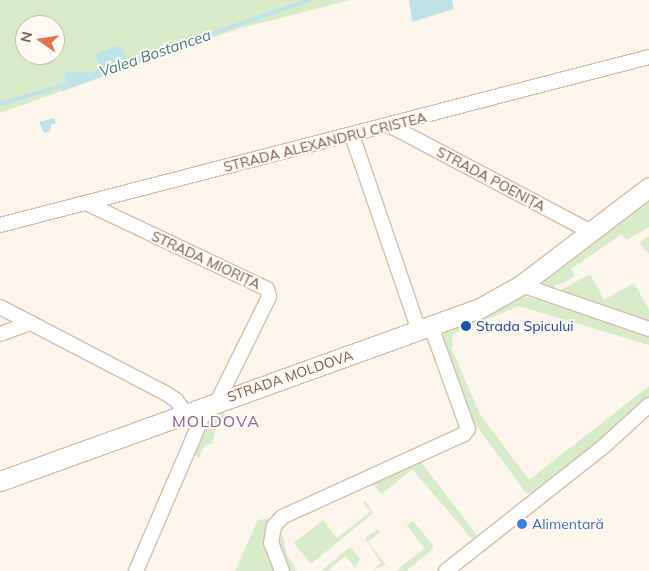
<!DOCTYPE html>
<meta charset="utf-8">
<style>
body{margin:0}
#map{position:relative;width:649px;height:571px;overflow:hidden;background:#fdf6ec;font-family:Mulish,sans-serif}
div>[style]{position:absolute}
.green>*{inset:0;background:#d8ecc9}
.water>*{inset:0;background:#bfe3e8}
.stream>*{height:4px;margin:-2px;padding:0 2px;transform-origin:2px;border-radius:2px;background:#bfe3e8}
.roads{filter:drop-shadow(1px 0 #d1beb0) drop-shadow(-1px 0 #d1beb0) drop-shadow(0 1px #d1beb0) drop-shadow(0 -1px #d1beb0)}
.street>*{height:14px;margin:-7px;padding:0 7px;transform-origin:7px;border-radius:7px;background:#fff}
.secondary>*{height:19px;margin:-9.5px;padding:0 9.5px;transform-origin:9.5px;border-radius:9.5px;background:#fff}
.dots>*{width:14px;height:14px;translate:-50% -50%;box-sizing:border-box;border:2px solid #fffaf3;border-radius:50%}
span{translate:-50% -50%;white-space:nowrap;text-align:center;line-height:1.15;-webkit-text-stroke:4px #fffaf3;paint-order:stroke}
.street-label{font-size:14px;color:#7a5c4d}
.transit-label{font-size:14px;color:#164399}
.left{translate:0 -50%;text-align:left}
.shop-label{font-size:14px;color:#366cbe}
.water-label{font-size:15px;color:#437c86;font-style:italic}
.quarter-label{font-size:16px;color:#846695;letter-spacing:1px}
.north{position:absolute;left:15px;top:15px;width:50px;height:50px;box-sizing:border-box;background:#fffaf3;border:1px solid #cabbb1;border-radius:50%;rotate:283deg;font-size:14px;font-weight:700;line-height:20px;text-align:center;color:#7a5c4d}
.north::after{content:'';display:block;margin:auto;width:18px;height:22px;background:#e76f51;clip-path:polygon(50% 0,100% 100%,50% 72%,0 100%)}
</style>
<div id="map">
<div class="green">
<div style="clip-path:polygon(evenodd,0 0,351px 0,237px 29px,0 113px,0 0,25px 25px,55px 25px,55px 55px,25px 55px,25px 25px)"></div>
<div style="clip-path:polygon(649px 201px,649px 227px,626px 240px,622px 234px,571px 269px,575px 276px,567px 281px,550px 288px,543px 283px)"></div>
<div style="clip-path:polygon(649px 236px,649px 254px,639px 243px)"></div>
<div style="clip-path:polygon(590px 274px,604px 300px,634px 283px,649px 310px,649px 323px,557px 292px)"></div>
<div style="clip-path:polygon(524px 296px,649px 335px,649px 345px,519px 306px,453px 334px,452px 350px,480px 414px,529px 480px,649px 386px,649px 397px,617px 428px,531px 493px,526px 493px,467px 413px,443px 342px,444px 332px)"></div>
<div style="clip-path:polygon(224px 411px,228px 423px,216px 428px,212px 444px,205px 445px,199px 458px,194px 455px,210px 417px)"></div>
<div style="clip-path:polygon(420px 461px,477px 535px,472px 539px,412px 469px,382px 494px,371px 482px)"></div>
<div style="clip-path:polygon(366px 501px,373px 513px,311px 564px,294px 543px,323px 520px,337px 538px,370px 512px,363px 503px)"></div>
<div style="clip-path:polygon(400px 515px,408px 525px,413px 521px,433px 545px,433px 549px,406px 571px,396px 571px,424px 548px)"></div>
<div style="clip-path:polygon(272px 518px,278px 571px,235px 571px,258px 520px)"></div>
<div style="clip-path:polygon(276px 529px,283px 537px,287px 555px,297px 571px,285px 571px)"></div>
<div style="clip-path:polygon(378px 529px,380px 532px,368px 542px,391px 571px,385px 565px,372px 571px,381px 563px,365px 538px)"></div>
<div style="clip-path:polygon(350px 547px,360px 559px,355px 567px,345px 556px,327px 571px,321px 571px)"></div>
</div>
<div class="water">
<div style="clip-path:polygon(409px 0,452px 0,454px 9px,412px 22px)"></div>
<div style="clip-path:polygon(119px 45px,131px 66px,63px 91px,61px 85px,66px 83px,64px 72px,94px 72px,100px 66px,95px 54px)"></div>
<div style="clip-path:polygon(54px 118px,56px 123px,51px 125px,50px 132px,44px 133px,39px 122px)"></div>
</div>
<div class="stream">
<div style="left:126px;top:64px;width:194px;rotate:-19.3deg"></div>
<div style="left:0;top:104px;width:68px;rotate:-16.3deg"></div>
</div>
<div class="roads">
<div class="street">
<div style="left:391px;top:126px;width:226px;rotate:27.9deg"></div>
<div style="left:352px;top:135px;width:207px;rotate:71.1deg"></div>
<div style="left:86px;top:203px;width:200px;rotate:25.4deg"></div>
<div style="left:267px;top:289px;width:8px;rotate:76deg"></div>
<div style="left:269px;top:297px;width:117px;rotate:116.3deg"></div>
<div style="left:0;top:225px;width:670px;rotate:-14.51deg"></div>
<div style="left:521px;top:285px;width:135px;rotate:19deg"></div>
<div style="left:0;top:307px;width:186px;rotate:27.5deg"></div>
<div style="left:165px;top:393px;width:13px;rotate:32deg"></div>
<div style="left:176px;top:400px;width:17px;rotate:54deg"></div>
<div style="left:0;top:334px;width:33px;rotate:-20deg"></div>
<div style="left:136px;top:571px;width:180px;rotate:-66.7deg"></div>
<div style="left:282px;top:571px;width:30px;rotate:-111deg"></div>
<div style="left:271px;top:543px;width:17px;rotate:-80deg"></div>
<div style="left:274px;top:526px;width:12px;rotate:-48deg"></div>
<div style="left:282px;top:517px;width:200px;rotate:-24.5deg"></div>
<div style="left:464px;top:434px;width:6px;rotate:-51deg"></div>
<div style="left:468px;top:429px;width:109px;rotate:-109.8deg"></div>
<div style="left:446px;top:571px;width:201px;rotate:-38.3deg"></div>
<div style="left:604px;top:446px;width:61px;rotate:-42.3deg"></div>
</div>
<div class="secondary">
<div style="left:0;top:481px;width:510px;rotate:-19.82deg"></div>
<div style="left:480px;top:308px;width:47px;rotate:-29.3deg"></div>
<div style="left:521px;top:285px;width:161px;rotate:-37.4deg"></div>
</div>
</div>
<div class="dots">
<div style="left:466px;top:326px;background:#1a4fb4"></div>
<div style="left:522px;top:524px;background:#3f7fe0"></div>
</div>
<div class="street-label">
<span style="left:325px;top:142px;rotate:-14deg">STRADA ALEXANDRU CRISTEA</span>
<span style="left:491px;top:179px;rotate:28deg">STRADA POENIȚA</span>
<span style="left:206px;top:260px;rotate:25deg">STRADA MIORIȚA</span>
<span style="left:290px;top:376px;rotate:-19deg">STRADA MOLDOVA</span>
</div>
<div class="transit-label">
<span class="left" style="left:476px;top:326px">Strada Spicului</span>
</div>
<div class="shop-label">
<span class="left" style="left:532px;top:524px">Alimentară</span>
</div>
<div class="water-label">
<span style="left:155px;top:53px;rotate:-19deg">Valea Bostancea</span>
</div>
<div class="quarter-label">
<span style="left:216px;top:421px">MOLDOVA</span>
</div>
<div class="north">N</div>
</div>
